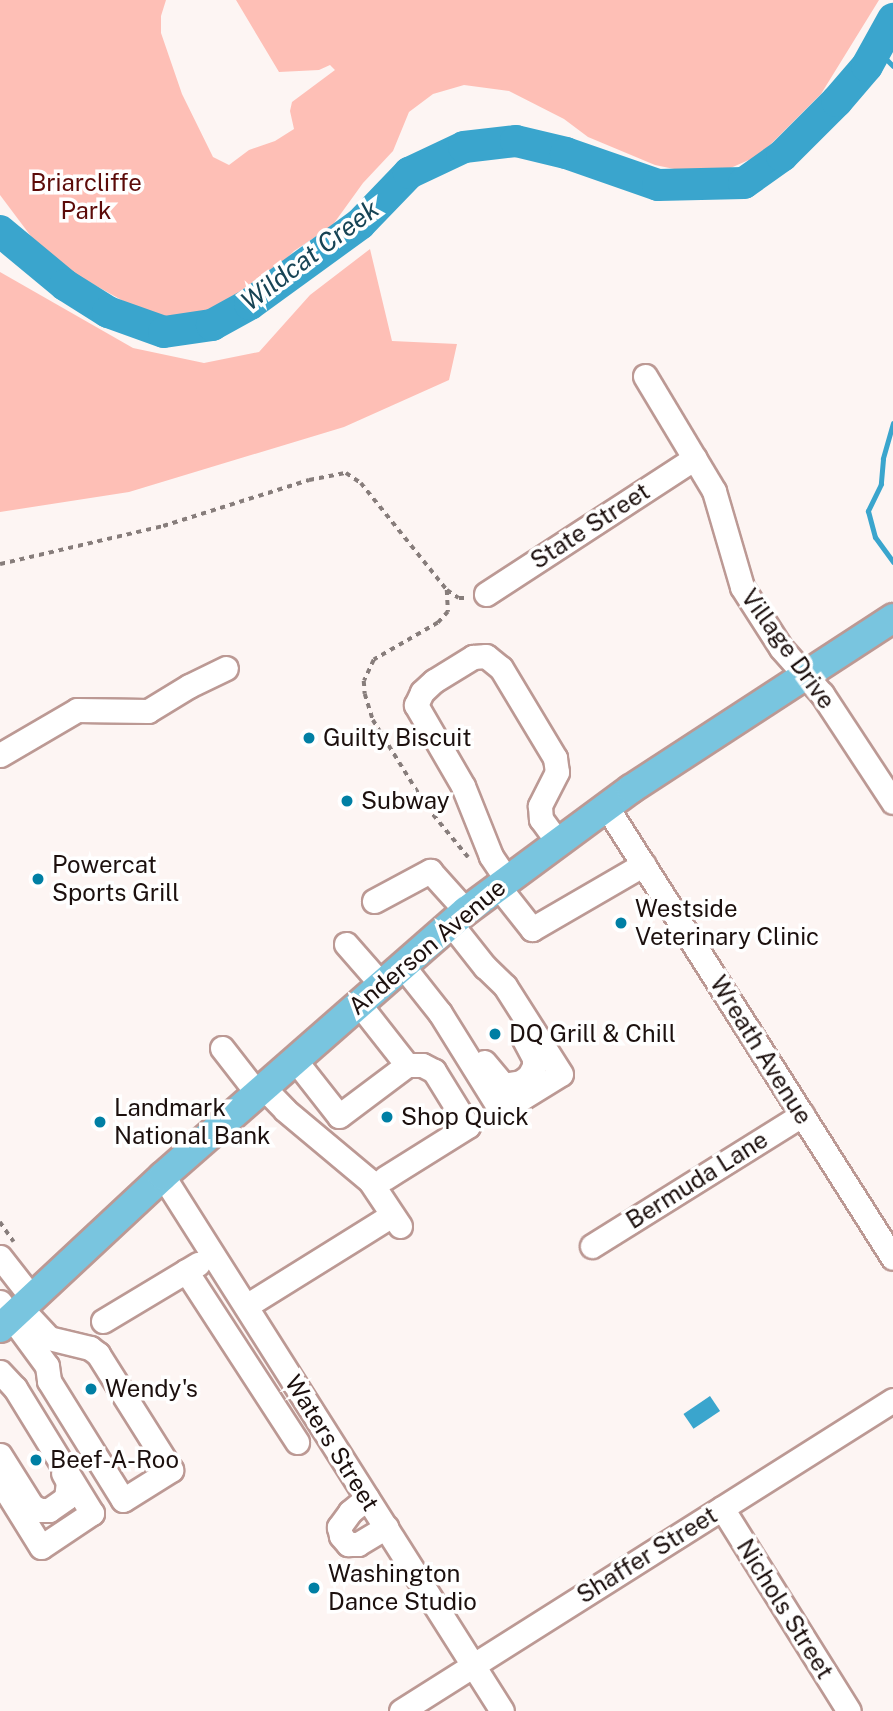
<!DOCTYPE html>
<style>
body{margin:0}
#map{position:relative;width:893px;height:1711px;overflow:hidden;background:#fdf5f3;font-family:"Public Sans",sans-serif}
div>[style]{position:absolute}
.green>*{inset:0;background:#febfb6}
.water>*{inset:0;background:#3aa5cd;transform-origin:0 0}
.stream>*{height:5px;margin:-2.5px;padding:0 2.5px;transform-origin:2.5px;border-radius:2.5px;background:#3aa5cd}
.river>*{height:32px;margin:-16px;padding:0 16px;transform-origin:16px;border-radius:16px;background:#3aa5cd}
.path>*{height:3.5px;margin-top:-1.75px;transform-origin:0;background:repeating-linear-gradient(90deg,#877d7b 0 5px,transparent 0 10px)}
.roads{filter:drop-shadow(2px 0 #bc9994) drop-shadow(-2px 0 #bc9994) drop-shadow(0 2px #bc9994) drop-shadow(0 -2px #bc9994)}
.minor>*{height:23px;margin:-11.5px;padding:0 11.5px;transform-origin:11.5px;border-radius:11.5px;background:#fff}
.major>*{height:28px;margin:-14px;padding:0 14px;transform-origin:14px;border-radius:14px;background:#79c5df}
.dots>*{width:19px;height:19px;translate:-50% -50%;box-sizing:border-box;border:4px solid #fff;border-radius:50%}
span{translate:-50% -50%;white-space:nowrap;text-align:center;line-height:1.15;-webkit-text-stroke:7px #fff;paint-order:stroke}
.park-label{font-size:24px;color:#5c0b09}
.street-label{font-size:24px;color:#1c100e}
.poi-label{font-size:24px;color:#1c100e}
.left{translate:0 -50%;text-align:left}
.water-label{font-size:26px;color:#174455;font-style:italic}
</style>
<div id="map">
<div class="green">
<div style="clip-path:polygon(0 0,166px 0,161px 16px,161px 33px,182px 94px,213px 157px,229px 165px,249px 150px,275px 141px,294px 129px,290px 111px,292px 102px,335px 70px,330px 65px,319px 70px,279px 72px,236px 0,879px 0,821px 94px,760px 155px,726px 170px,698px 174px,655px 165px,588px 137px,564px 119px,509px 91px,464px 85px,433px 94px,409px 112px,393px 151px,363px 183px,332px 226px,294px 251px,276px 269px,278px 274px,243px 304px,208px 313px,164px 317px,134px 307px,48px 259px,0 195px)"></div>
<div style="clip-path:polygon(370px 249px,392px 341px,457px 344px,449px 380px,344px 427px,129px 492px,0 512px,0 272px,133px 348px,204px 363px,259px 352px,310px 295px)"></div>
</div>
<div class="water">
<div style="left:710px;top:1396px;width:18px;height:32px;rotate:56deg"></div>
</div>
<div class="stream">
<div style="left:876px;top:49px;width:24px;rotate:45deg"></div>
<div style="left:893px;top:423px;width:37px;rotate:106deg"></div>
<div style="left:883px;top:459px;width:25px;rotate:95deg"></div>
<div style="left:881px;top:484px;width:30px;rotate:116deg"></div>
<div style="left:868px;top:511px;width:27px;rotate:75deg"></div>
<div style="left:875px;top:537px;width:31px;rotate:54deg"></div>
</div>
<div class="river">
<div style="left:0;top:231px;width:85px;rotate:39.7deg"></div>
<div style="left:65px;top:285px;width:51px;rotate:32.1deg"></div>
<div style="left:108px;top:312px;width:59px;rotate:19.7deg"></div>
<div style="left:164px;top:332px;width:49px;rotate:-8.3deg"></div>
<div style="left:212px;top:325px;width:43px;rotate:-28.9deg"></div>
<div style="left:250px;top:304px;width:136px;rotate:-36deg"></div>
<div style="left:360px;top:224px;width:71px;rotate:-46.1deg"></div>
<div style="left:409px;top:173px;width:61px;rotate:-25.3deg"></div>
<div style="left:464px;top:147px;width:52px;rotate:-6.6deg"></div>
<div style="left:516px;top:141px;width:51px;rotate:13.5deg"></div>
<div style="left:566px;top:153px;width:97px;rotate:19.2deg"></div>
<div style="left:658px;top:185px;width:86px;rotate:-1.3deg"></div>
<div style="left:744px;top:183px;width:47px;rotate:-35.4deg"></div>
<div style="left:782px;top:156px;width:78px;rotate:-45deg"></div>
<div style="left:837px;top:101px;width:46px;rotate:-49.4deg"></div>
<div style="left:867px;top:66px;width:54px;rotate:-61deg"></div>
</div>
<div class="path">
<div style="left:0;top:564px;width:167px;rotate:-13.1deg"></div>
<div style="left:163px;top:526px;width:153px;rotate:-17.5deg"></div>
<div style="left:309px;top:480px;width:38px;rotate:-11deg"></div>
<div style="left:346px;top:473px;width:18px;rotate:34deg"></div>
<div style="left:361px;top:483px;width:137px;rotate:51.2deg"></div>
<div style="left:447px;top:590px;width:22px;rotate:87deg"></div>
<div style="left:448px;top:612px;width:15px;rotate:132deg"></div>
<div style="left:438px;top:623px;width:74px;rotate:150deg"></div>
<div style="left:374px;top:660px;width:23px;rotate:115deg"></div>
<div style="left:364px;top:681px;width:13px;rotate:86deg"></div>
<div style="left:365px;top:694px;width:27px;rotate:73deg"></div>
<div style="left:373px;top:720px;width:102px;rotate:58.2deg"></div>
<div style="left:427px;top:807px;width:65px;rotate:50.6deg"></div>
<div style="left:447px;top:590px;width:14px;rotate:34deg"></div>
<div style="left:459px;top:598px;width:8px"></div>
<div style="left:0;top:1222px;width:24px;rotate:55deg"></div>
</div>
<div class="roads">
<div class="minor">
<div style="left:645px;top:376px;width:134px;rotate:59deg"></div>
<div style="left:714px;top:491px;width:100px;rotate:73.7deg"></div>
<div style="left:742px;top:587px;width:72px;rotate:57.4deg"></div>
<div style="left:781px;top:648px;width:62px;rotate:48.3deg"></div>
<div style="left:822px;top:694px;width:129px;rotate:56.7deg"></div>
<div style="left:486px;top:594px;width:249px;rotate:-33.1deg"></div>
<div style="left:0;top:755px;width:89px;rotate:-30.3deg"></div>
<div style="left:77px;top:710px;width:71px;rotate:0.8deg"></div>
<div style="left:148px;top:711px;width:48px;rotate:-31.4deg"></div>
<div style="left:189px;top:686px;width:41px;rotate:-25.9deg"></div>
<div style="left:606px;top:806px;width:535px;rotate:57.59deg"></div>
<div style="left:507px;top:880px;width:29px;rotate:-124deg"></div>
<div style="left:491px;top:856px;width:75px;rotate:-111.8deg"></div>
<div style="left:463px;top:786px;width:94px;rotate:-120.1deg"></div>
<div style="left:416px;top:705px;width:14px;rotate:-65deg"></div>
<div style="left:422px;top:692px;width:16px;rotate:-43deg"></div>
<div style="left:434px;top:681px;width:46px;rotate:-31.6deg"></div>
<div style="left:473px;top:657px;width:13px;rotate:-4deg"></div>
<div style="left:486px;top:656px;width:19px;rotate:39deg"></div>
<div style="left:501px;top:668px;width:105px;rotate:59deg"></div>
<div style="left:555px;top:758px;width:14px;rotate:82deg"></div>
<div style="left:557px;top:772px;width:38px;rotate:117deg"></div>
<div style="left:540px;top:806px;width:13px;rotate:86deg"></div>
<div style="left:541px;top:819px;width:27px;rotate:54deg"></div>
<div style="left:498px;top:886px;width:55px;rotate:51.7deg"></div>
<div style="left:532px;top:929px;width:129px;rotate:-30.1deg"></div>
<div style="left:374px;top:901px;width:64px;rotate:-28.2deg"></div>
<div style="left:430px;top:871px;width:54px;rotate:48deg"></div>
<div style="left:346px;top:944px;width:53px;rotate:48.8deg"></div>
<div style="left:402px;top:965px;width:61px;rotate:51.6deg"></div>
<div style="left:440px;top:1013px;width:115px;rotate:58.1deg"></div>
<div style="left:501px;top:1111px;width:70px;rotate:-31.7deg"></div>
<div style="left:561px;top:1074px;width:104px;rotate:-122.5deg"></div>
<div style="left:505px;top:986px;width:28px;rotate:-136deg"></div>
<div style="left:485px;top:967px;width:55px;rotate:-128.3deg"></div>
<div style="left:222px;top:1048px;width:57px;rotate:52.1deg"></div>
<div style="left:295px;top:1060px;width:71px;rotate:51.8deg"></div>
<div style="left:339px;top:1116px;width:85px;rotate:-36.9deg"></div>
<div style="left:407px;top:1065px;width:78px;rotate:-128.2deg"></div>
<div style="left:484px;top:1062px;width:30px;rotate:50deg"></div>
<div style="left:503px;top:1085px;width:18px;rotate:-9deg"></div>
<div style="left:521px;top:1082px;width:10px;rotate:-37deg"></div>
<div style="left:529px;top:1076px;width:11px;rotate:-63deg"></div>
<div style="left:534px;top:1066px;width:8px;rotate:-90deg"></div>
<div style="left:534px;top:1058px;width:27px;rotate:-118deg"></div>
<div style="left:264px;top:1088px;width:30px;rotate:46deg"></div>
<div style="left:285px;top:1110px;width:111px;rotate:39.9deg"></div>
<div style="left:370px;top:1181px;width:54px;rotate:56.3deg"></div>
<div style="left:163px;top:1176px;width:633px;rotate:57.64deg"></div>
<div style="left:385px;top:1178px;width:98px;rotate:-32.1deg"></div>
<div style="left:468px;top:1126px;width:65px;rotate:-121.7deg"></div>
<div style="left:434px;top:1071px;width:13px;rotate:-153deg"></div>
<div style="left:422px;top:1065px;width:15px;rotate:180deg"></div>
<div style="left:592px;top:1246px;width:248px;rotate:-32deg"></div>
<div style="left:0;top:1257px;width:52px;rotate:52deg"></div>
<div style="left:186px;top:1271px;width:204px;rotate:57deg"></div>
<div style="left:0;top:1302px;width:79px;rotate:53.7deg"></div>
<div style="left:47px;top:1366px;width:15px;rotate:82deg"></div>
<div style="left:49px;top:1381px;width:140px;rotate:58.1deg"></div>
<div style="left:123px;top:1500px;width:57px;rotate:-32deg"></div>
<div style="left:171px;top:1470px;width:137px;rotate:-122.2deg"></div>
<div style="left:98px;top:1354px;width:10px;rotate:-143deg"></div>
<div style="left:90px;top:1348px;width:42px;rotate:-166.3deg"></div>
<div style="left:49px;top:1338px;width:41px;rotate:-133deg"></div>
<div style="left:246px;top:1306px;width:172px;rotate:-31.9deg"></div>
<div style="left:103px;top:1321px;width:111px;rotate:-31deg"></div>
<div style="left:0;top:1372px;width:22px;rotate:47deg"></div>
<div style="left:15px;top:1388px;width:147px;rotate:58.4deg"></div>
<div style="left:92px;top:1513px;width:61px;rotate:146.3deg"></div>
<div style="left:41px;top:1547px;width:78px;rotate:-121.8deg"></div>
<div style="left:0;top:1455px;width:60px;rotate:57.9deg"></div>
<div style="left:32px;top:1506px;width:9px;rotate:27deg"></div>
<div style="left:40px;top:1510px;width:9px"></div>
<div style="left:49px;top:1510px;width:21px;rotate:-35deg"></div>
<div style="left:66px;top:1498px;width:16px;rotate:-83deg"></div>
<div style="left:68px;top:1482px;width:10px;rotate:-119deg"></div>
<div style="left:367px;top:1498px;width:22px;rotate:141deg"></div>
<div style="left:350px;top:1512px;width:19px;rotate:126deg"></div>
<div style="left:339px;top:1527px;width:9px;rotate:77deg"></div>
<div style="left:341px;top:1536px;width:11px;rotate:49deg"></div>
<div style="left:348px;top:1544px;width:10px"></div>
<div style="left:358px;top:1544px;width:33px;rotate:-31deg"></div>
<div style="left:722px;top:1508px;width:239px;rotate:58deg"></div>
<div style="left:401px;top:1711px;width:582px;rotate:-32.3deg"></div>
</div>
<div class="major">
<div style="left:0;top:1328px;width:223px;rotate:-43deg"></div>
<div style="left:163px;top:1176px;width:403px;rotate:-41.2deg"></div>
<div style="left:466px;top:911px;width:205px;rotate:-36.5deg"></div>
<div style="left:631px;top:789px;width:313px;rotate:-33.1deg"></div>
</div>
</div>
<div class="dots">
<div style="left:309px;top:738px;background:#007fa4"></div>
<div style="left:347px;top:801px;background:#007fa4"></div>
<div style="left:38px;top:879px;background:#007fa4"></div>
<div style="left:621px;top:923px;background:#007fa4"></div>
<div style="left:495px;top:1034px;background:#007fa4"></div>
<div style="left:387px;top:1117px;background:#007fa4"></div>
<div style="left:100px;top:1122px;background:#007fa4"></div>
<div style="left:91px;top:1389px;background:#007fa4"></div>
<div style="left:36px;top:1460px;background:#007fa4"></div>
<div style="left:314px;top:1588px;background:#007fa4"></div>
</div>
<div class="park-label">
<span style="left:86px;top:197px">Briarcliffe<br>Park</span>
</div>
<div class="street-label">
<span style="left:590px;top:526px;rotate:-33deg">State Street</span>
<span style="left:788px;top:649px;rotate:54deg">Village Drive</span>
<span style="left:427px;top:947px;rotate:-40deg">Anderson Avenue</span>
<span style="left:761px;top:1050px;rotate:58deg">Wreath Avenue</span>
<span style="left:697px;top:1180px;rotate:-32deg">Bermuda Lane</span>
<span style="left:332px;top:1443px;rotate:58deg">Waters Street</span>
<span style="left:647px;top:1555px;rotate:-32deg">Shaffer Street</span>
<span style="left:785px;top:1609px;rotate:58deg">Nichols Street</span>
</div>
<div class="poi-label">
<span class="left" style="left:323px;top:738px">Guilty Biscuit</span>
<span class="left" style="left:361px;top:801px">Subway</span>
<span class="left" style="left:52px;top:879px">Powercat<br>Sports Grill</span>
<span class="left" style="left:635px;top:923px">Westside<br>Veterinary Clinic</span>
<span class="left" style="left:509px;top:1034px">DQ Grill &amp; Chill</span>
<span class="left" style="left:114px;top:1122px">Landmark<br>National Bank</span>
<span class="left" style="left:401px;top:1117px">Shop Quick</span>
<span class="left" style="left:105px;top:1389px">Wendy's</span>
<span class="left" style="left:50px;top:1460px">Beef-A-Roo</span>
<span class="left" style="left:328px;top:1588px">Washington<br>Dance Studio</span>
</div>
<div class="water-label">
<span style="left:310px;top:255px;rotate:-37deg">Wildcat Creek</span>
</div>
</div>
